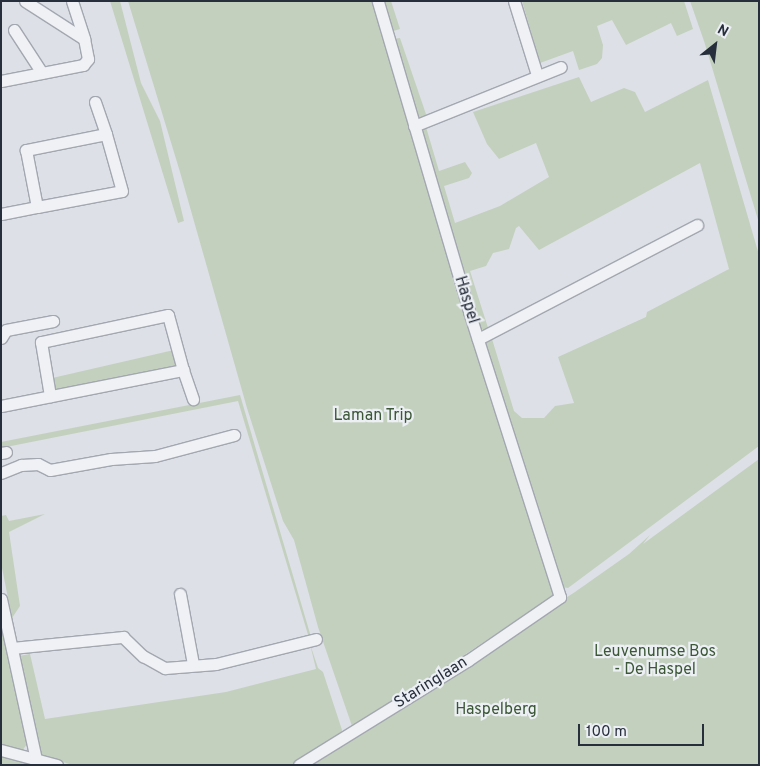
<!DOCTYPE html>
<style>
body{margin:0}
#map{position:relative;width:760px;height:766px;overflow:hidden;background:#dde0e6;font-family:Overpass,sans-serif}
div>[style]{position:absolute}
.green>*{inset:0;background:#c3d0be;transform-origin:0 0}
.roads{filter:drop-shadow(1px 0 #a3a7b0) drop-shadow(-1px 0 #a3a7b0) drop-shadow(0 1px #a3a7b0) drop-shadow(0 -1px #a3a7b0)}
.minor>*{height:11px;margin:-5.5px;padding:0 5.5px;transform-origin:5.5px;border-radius:5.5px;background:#eff1f5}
span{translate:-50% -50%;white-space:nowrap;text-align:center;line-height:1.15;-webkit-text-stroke:4.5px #eceff4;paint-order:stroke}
.street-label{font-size:16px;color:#272f3c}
.park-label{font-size:16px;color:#3b5735}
.frame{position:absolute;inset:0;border:2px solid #272f3c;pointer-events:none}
.north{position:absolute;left:690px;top:20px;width:50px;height:50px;-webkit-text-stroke:4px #eceff4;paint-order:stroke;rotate:29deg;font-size:14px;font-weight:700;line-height:20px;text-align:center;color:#272f3c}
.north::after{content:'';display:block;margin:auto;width:18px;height:22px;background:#272f3c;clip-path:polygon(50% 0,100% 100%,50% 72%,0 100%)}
.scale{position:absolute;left:578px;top:724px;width:126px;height:22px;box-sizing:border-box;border:2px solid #272f3c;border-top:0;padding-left:6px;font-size:15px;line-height:18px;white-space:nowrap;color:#272f3c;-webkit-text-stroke:4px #eceff4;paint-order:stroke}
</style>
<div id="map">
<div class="green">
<div style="clip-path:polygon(110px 1px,120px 1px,141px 83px,160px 121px,184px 221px,178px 223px)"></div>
<div style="clip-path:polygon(128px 1px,375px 1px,422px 171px,556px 594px,353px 729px,318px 627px,294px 540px,283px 521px,247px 408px,180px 172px)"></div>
<div style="clip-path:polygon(381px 1px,391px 1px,400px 29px,390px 32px)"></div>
<div style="clip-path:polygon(522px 1px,684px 1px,693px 29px,677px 36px,671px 23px,626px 45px,612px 20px,597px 26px,603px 45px,602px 58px,597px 64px,579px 70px,573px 51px,540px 63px)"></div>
<div style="clip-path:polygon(690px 1px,759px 1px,759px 223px,704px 41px)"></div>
<div style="clip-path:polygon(400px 38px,428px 120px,417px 123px,392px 39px)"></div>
<div style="clip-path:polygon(579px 77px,591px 102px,624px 88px,635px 92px,645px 112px,708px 80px,759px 255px,759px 446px,568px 588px,562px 587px,484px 345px,492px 339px,514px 411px,522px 418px,544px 418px,555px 406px,574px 403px,558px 357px,646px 317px,647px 312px,729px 269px,700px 163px,539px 250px,519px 226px,516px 228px,509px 249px,493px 253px,486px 266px,470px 271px,489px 331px,478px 328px,419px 129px,426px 127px,439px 171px,465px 162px,472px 173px,469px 178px,444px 186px,455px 223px,500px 206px,549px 177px,536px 143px,499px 159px,487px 144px,473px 112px)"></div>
<div style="left:174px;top:350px;width:17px;height:126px;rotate:77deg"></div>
<div style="clip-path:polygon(240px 395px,311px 637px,309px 638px,238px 401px,1px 448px,1px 442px)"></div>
<div style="clip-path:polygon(759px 459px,759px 765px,307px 765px,363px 734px,358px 732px,575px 592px,629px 554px,650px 535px,643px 544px)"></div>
<div style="clip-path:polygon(45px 514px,9px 532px,20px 606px,12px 618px,1px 563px,1px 516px,6px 515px,9px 521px)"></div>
<div style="clip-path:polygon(1px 611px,27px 744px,22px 751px,1px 746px)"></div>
<div style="clip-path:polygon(310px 644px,318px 668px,323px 672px,342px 730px,341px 735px,290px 765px,73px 765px,42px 756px,38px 750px,19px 656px,30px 654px,45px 719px,226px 692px,316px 669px)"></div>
<div style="clip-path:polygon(1px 756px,7px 758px,35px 765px,1px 765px)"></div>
</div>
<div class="roads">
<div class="minor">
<div style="left:72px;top:1px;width:40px;rotate:72deg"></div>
<div style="left:514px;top:1px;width:77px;rotate:72.7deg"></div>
<div style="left:14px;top:30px;width:51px;rotate:56.9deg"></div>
<div style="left:1px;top:81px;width:84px;rotate:-11deg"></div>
<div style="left:83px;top:65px;width:8px;rotate:-50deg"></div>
<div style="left:88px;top:59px;width:20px;rotate:-101deg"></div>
<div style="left:84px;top:39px;width:70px;rotate:-147.2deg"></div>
<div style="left:95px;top:102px;width:34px;rotate:71deg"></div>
<div style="left:414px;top:126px;width:158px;rotate:-21.9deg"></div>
<div style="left:1px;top:214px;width:37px;rotate:-11deg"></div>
<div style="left:37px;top:207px;width:86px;rotate:-10.7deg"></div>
<div style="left:122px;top:191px;width:59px;rotate:-105.7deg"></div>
<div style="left:106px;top:134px;width:82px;rotate:168.7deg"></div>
<div style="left:26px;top:150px;width:58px;rotate:79.1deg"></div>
<div style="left:1px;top:338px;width:9px;rotate:-58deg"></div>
<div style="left:6px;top:330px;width:48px;rotate:-10.8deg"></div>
<div style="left:478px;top:339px;width:247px;rotate:-27.5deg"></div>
<div style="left:183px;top:370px;width:31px;rotate:71deg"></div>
<div style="left:1px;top:406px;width:186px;rotate:-11.2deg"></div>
<div style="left:183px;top:370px;width:57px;rotate:-105.3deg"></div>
<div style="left:168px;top:315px;width:130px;rotate:168deg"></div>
<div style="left:41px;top:342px;width:55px;rotate:80.5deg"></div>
<div style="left:1px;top:453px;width:5px;rotate:-11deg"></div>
<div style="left:1px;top:473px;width:22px;rotate:-22deg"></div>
<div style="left:21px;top:465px;width:17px;rotate:-3deg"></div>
<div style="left:38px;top:464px;width:13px;rotate:27deg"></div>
<div style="left:50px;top:470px;width:62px;rotate:-10.2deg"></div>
<div style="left:111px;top:459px;width:44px;rotate:-3.9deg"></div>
<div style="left:155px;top:456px;width:82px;rotate:-14.9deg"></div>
<div style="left:180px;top:594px;width:71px;rotate:79.5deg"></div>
<div style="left:1px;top:599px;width:164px;rotate:77.7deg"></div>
<div style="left:12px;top:648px;width:112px;rotate:-5.7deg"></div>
<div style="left:123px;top:637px;width:28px;rotate:44deg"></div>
<div style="left:143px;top:656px;width:25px;rotate:29deg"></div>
<div style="left:165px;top:668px;width:51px;rotate:-4.5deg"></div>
<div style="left:216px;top:664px;width:103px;rotate:-14deg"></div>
<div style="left:1px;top:750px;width:58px;rotate:15deg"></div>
<div style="left:299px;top:765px;width:198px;rotate:-31.8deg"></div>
<div style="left:467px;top:661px;width:113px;rotate:-34.5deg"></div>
<div style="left:560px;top:597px;width:300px;rotate:-107.7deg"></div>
<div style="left:469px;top:311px;width:323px;rotate:-106.4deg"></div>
</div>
</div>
<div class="street-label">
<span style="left:466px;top:300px;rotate:73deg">Haspel</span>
<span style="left:431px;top:683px;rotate:-32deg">Staringlaan</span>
</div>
<div class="park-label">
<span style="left:373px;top:416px">Laman Trip</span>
<span style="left:655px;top:661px">Leuvenumse Bos<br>- De Haspel</span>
<span style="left:496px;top:710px">Haspelberg</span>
</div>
<div class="frame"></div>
<div class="north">N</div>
<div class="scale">100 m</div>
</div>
